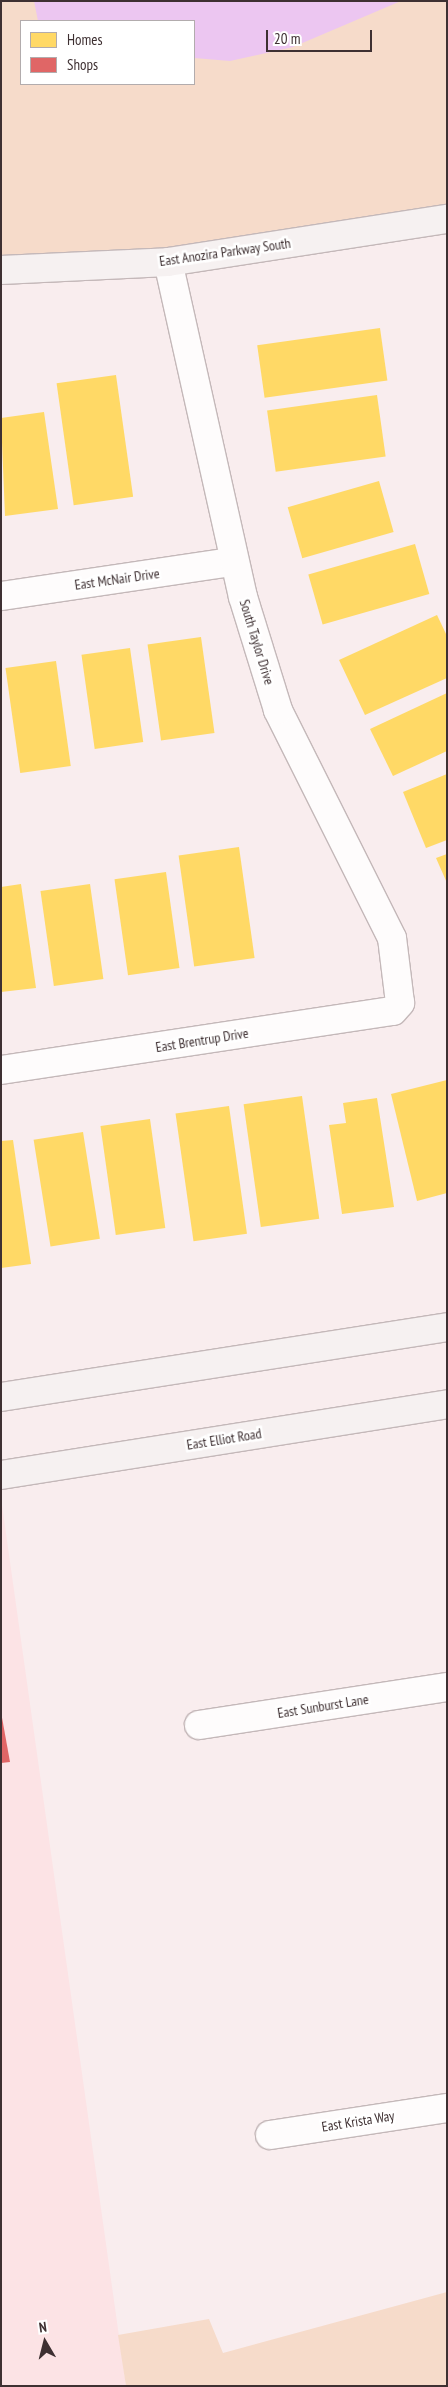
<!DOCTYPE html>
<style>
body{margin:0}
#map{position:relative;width:448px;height:2387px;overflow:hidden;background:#f9edee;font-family:"PT Sans Narrow",sans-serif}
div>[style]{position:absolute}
.built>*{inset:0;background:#fce3e5}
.green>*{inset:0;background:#f6dbca}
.water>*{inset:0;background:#ecc6f1}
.homes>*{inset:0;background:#ffd966;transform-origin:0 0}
.shops>*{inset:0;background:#e06666}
.roads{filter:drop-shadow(1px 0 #c4b8b9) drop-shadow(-1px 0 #c4b8b9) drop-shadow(0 1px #c4b8b9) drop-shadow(0 -1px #c4b8b9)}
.street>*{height:28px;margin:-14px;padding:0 14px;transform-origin:14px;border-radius:14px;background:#fefcfc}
.secondary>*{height:28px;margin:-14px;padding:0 14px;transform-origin:14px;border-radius:14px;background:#f6f1f1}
span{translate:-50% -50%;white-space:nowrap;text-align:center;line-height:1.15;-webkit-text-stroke:5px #fff;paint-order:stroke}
.street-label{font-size:14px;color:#3e3032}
.frame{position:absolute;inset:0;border:2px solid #3e3032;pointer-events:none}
.legend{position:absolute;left:20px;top:20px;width:175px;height:65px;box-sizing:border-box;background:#fff;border:1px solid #b2acad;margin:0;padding:6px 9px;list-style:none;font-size:15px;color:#3e3032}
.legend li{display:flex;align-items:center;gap:10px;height:25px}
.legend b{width:25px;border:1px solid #b2acad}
.north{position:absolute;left:20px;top:2317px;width:50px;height:50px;-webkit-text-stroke:4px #fff;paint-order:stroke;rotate:352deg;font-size:14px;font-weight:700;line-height:20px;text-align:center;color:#3e3032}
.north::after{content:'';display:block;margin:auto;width:18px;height:22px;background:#3e3032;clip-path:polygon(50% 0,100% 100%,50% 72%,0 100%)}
.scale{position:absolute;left:266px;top:30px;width:106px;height:22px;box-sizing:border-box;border:2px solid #3e3032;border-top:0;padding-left:6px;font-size:15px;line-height:18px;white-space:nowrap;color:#3e3032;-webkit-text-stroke:4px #fff;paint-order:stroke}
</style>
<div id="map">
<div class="built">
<div style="clip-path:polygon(1px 1505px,2px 1505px,126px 2386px,1px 2386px)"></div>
</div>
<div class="green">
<div style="clip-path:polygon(evenodd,1px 1px,447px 1px,447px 219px,1px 270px,1px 1px,21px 21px,194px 21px,194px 84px,21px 84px,21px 21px)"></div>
<div style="clip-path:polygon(447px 2292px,447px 2386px,126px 2386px,118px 2335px,209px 2319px,223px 2353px)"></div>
</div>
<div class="water">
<div style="clip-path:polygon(34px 1px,401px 1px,293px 47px,230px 61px,194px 58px,194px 21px,38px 21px)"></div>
</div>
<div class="homes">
<div style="left:380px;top:328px;width:53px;height:124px;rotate:82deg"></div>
<div style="left:116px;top:375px;width:123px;height:60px;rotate:82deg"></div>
<div style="left:377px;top:395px;width:62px;height:111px;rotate:82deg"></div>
<div style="clip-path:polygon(44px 412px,58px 509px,5px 516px,1px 418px)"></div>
<div style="left:379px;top:481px;width:53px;height:95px;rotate:74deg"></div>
<div style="left:415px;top:544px;width:52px;height:111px;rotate:74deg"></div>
<div style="clip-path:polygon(437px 615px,447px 636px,447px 678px,365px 715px,339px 660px)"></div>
<div style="left:201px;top:637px;width:97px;height:54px;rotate:82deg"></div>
<div style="left:130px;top:648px;width:95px;height:49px;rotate:82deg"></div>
<div style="left:56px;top:661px;width:106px;height:51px;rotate:82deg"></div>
<div style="clip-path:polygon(447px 693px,447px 751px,393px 776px,370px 729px)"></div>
<div style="clip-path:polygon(447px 774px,447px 840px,426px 848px,403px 792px)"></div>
<div style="left:239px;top:847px;width:112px;height:61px;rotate:82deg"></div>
<div style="clip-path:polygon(447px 854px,447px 883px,436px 858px)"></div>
<div style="left:166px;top:872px;width:97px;height:52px;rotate:82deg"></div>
<div style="clip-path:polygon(21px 884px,36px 988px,1px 992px,1px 887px)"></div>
<div style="left:90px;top:884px;width:96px;height:50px;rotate:82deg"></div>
<div style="clip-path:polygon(447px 1080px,447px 1193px,417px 1201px,391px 1094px)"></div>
<div style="left:302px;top:1096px;width:124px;height:59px;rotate:82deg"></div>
<div style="clip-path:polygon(377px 1098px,394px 1207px,342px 1214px,329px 1125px,346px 1123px,343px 1103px)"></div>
<div style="left:229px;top:1106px;width:129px;height:54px;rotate:82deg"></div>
<div style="left:150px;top:1119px;width:110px;height:50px;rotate:82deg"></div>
<div style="left:83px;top:1132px;width:108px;height:50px;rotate:81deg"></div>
<div style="clip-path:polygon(13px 1140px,31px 1264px,1px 1268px,1px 1141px)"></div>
</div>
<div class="shops">
<div style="clip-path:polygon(1px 1712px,10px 1762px,1px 1763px)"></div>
</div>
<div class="roads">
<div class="street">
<div style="left:1px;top:596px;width:233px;rotate:-8.4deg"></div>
<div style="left:1px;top:1070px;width:396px;rotate:-8.6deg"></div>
<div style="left:393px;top:1011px;width:11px;rotate:-49deg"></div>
<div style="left:400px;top:1003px;width:65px;rotate:-97deg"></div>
<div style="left:392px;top:938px;width:255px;rotate:-116.6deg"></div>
<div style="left:278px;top:710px;width:118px;rotate:-107.2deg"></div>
<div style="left:243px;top:597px;width:343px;rotate:-102.6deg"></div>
<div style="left:199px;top:1725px;width:251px;rotate:-8.7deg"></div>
<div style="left:270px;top:2135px;width:179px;rotate:-8.7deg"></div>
</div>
<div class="secondary">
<div style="left:1px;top:270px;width:167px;rotate:-2.7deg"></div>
<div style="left:168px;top:262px;width:282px;rotate:-8.8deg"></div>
<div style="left:1px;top:1397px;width:451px;rotate:-8.9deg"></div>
<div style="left:1px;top:1475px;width:452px;rotate:-9deg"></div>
</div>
</div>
<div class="street-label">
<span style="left:225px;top:252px;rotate:-8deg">East Anozira Parkway South</span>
<span style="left:117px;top:579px;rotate:-8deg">East McNair Drive</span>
<span style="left:257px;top:642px;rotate:73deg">South Taylor Drive</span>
<span style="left:202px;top:1040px;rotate:-9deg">East Brentrup Drive</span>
<span style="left:224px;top:1439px;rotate:-9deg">East Elliot Road</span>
<span style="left:323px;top:1706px;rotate:-9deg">East Sunburst Lane</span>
<span style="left:358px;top:2121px;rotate:-9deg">East Krista Way</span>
</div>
<div class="frame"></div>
<ul class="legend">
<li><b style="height:14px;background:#ffd966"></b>Homes</li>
<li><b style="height:14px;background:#e06666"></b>Shops</li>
</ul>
<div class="north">N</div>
<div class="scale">20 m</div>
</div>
